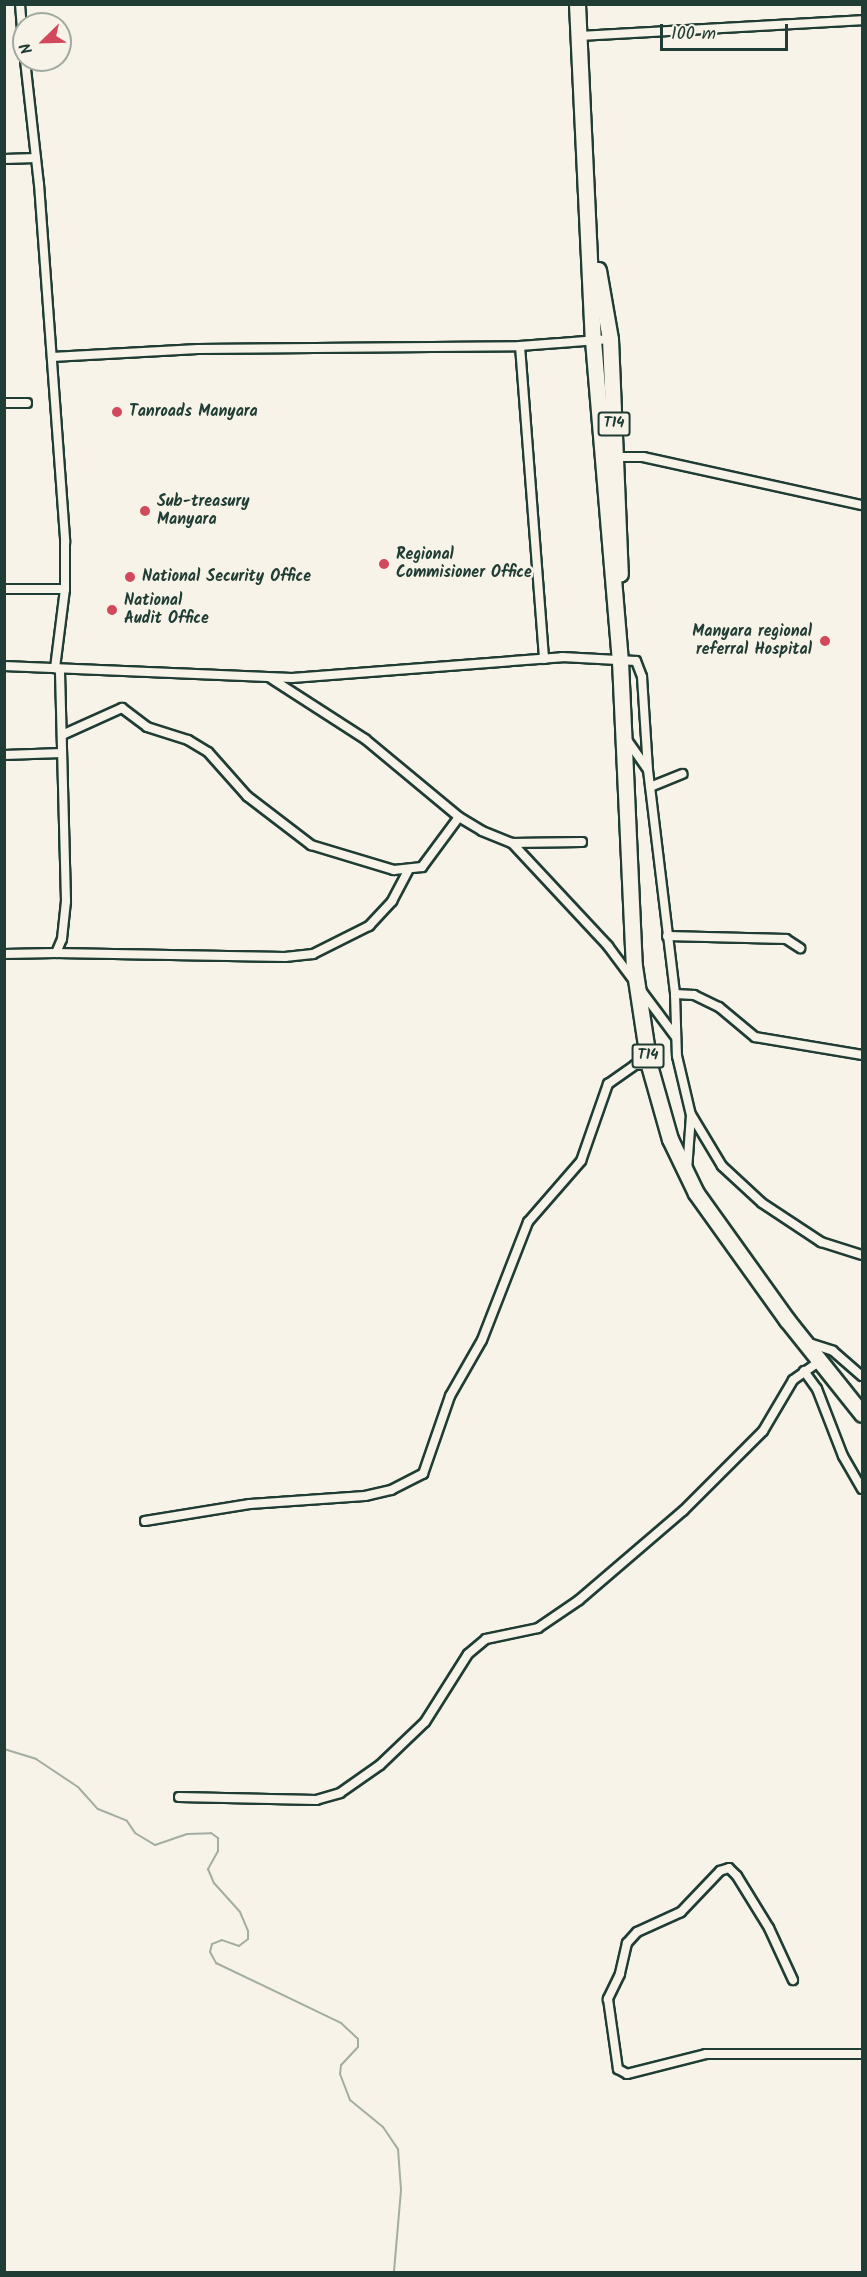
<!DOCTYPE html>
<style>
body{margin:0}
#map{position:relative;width:867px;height:2277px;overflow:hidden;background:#f7f3e8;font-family:Kalam,sans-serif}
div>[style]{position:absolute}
.stream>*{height:2px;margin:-1px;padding:0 1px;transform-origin:1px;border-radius:1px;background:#a4ada3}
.roads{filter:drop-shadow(2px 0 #1f3d34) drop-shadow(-2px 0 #1f3d34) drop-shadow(0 2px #1f3d34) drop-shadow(0 -2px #1f3d34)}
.street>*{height:8px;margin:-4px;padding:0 4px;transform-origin:4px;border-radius:4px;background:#f7f3e8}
.highway>*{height:15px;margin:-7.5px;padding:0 7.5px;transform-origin:7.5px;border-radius:7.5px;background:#f7f3e8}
.dots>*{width:16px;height:16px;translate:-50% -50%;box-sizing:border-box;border:3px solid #f7f3e8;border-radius:50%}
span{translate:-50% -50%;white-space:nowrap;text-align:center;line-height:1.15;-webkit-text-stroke:5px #f7f3e8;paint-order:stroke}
.shield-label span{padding:2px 4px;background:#f7f3e8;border:2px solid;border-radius:4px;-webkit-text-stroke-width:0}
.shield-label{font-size:15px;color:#1f3d34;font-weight:700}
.poi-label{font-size:16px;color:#1f3d34;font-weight:700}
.left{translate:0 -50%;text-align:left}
.right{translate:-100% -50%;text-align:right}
.frame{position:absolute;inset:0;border:6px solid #1f3d34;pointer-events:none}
.north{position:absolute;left:12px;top:12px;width:60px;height:60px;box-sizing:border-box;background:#f7f3e8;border:2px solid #a1aaa0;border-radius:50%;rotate:247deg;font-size:16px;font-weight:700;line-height:24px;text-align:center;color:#1f3d34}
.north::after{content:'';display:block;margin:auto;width:21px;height:27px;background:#d1495b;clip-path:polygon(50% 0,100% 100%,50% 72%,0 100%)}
.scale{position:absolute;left:660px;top:24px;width:128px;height:27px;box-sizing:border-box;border:3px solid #1f3d34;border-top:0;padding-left:8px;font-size:18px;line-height:21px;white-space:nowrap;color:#1f3d34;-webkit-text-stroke:4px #f7f3e8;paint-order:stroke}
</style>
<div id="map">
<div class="stream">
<div style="left:4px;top:1749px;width:34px;rotate:17deg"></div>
<div style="left:36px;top:1759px;width:50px;rotate:33.7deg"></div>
<div style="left:78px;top:1787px;width:30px;rotate:48deg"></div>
<div style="left:98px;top:1809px;width:31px;rotate:22deg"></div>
<div style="left:127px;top:1821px;width:14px;rotate:56deg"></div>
<div style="left:135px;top:1833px;width:23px;rotate:31deg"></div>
<div style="left:155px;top:1845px;width:34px;rotate:-19deg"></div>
<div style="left:187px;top:1834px;width:24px;rotate:-2deg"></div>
<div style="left:211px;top:1833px;width:9px;rotate:36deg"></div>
<div style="left:218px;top:1838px;width:13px;rotate:90deg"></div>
<div style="left:218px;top:1851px;width:21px;rotate:119deg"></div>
<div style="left:208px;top:1869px;width:15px;rotate:67deg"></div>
<div style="left:214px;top:1883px;width:39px;rotate:48deg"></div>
<div style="left:240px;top:1912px;width:21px;rotate:67deg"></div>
<div style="left:248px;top:1931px;width:8px;rotate:90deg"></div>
<div style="left:248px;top:1939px;width:11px;rotate:142deg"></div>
<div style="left:239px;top:1946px;width:18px;rotate:-161deg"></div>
<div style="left:222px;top:1940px;width:11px;rotate:158deg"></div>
<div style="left:212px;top:1944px;width:8px;rotate:104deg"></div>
<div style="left:210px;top:1952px;width:13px;rotate:61deg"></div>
<div style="left:216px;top:1963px;width:139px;rotate:25.6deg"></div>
<div style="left:341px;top:2023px;width:23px;rotate:43deg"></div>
<div style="left:358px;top:2039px;width:8px;rotate:90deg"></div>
<div style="left:358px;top:2047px;width:25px;rotate:133deg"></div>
<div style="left:341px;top:2065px;width:9px;rotate:96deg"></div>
<div style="left:340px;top:2074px;width:28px;rotate:69deg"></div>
<div style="left:350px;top:2100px;width:43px;rotate:39.3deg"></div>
<div style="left:383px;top:2127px;width:27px;rotate:56deg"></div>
<div style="left:398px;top:2149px;width:41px;rotate:85.8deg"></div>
<div style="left:401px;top:2190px;width:82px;rotate:94.9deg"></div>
</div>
<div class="roads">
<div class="street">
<div style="left:20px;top:4px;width:51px;rotate:85.5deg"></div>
<div style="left:579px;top:36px;width:283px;rotate:-3.2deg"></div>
<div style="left:25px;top:60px;width:125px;rotate:83.6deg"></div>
<div style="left:39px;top:184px;width:359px;rotate:85.8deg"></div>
<div style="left:65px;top:542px;width:47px;rotate:90deg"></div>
<div style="left:65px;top:589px;width:80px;rotate:97.2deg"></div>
<div style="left:4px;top:159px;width:32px;rotate:-2deg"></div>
<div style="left:520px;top:346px;width:314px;rotate:85.6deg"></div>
<div style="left:52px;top:357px;width:146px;rotate:-3.1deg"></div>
<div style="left:198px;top:349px;width:322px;rotate:-0.5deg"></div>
<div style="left:520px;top:346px;width:90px;rotate:-4.4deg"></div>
<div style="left:4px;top:403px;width:23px"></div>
<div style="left:613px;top:457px;width:30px"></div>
<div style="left:643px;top:457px;width:224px;rotate:12.4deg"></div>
<div style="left:4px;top:589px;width:61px"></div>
<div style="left:4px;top:666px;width:288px;rotate:2.4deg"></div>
<div style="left:292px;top:678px;width:271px;rotate:-4.4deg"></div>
<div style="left:562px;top:657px;width:74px;rotate:3.1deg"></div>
<div style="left:636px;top:661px;width:17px;rotate:69deg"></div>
<div style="left:642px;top:677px;width:93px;rotate:86.3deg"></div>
<div style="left:648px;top:770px;width:226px;rotate:83.1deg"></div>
<div style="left:675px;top:994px;width:62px;rotate:88.2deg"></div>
<div style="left:677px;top:1056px;width:61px;rotate:76.7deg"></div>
<div style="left:691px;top:1115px;width:56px;rotate:94.1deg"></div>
<div style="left:272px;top:679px;width:111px;rotate:32.8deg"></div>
<div style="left:365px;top:739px;width:122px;rotate:39.7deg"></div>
<div style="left:459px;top:817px;width:27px;rotate:31deg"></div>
<div style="left:482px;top:831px;width:32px;rotate:22deg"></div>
<div style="left:512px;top:843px;width:70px;rotate:-0.8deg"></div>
<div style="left:62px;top:735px;width:66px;rotate:-24.2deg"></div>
<div style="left:122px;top:708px;width:31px;rotate:37deg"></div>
<div style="left:147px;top:727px;width:43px;rotate:17.6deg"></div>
<div style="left:188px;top:740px;width:23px;rotate:31deg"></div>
<div style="left:208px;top:752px;width:59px;rotate:48.4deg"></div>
<div style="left:247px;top:796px;width:81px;rotate:37.4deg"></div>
<div style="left:311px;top:845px;width:87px;rotate:16.8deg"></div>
<div style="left:394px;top:870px;width:28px;rotate:-6deg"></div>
<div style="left:422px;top:867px;width:62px;rotate:-53.5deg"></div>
<div style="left:625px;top:737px;width:38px;rotate:55deg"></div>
<div style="left:4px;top:755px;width:58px;rotate:-2deg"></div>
<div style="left:650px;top:787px;width:35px;rotate:-22deg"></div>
<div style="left:512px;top:843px;width:141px;rotate:47deg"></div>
<div style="left:608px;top:946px;width:112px;rotate:53.3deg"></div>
<div style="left:667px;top:936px;width:119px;rotate:1.4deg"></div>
<div style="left:786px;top:939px;width:17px;rotate:33deg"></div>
<div style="left:56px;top:953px;width:229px;rotate:1deg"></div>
<div style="left:285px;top:957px;width:28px;rotate:-6deg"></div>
<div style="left:313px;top:954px;width:63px;rotate:-26.6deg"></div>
<div style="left:369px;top:926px;width:34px;rotate:-47deg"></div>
<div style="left:392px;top:901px;width:34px;rotate:-62deg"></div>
<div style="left:4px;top:954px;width:52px;rotate:-1.1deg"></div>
<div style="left:56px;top:953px;width:15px;rotate:-67deg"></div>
<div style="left:62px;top:939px;width:38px;rotate:-84deg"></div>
<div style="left:66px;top:901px;width:232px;rotate:-91.5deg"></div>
<div style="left:675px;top:994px;width:19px;rotate:3deg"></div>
<div style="left:694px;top:995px;width:28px;rotate:26deg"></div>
<div style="left:719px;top:1007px;width:47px;rotate:39.8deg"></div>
<div style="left:755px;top:1037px;width:109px;rotate:9.5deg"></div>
<div style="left:692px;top:1116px;width:58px;rotate:59deg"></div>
<div style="left:722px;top:1166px;width:54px;rotate:42.8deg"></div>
<div style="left:762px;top:1203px;width:71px;rotate:33.5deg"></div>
<div style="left:821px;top:1242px;width:43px;rotate:17.6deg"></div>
<div style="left:806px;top:1342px;width:28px;rotate:18deg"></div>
<div style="left:833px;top:1351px;width:38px;rotate:41deg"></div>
<div style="left:804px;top:1371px;width:22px;rotate:54deg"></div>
<div style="left:817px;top:1389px;width:72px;rotate:68.8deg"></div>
<div style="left:843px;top:1456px;width:38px;rotate:60deg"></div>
<div style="left:145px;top:1521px;width:106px;rotate:-9.2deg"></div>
<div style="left:250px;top:1504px;width:115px;rotate:-4deg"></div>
<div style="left:365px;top:1496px;width:27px;rotate:-13deg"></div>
<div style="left:391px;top:1490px;width:36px;rotate:-27deg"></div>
<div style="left:423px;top:1474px;width:83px;rotate:-70.9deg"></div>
<div style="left:450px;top:1396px;width:64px;rotate:-60.3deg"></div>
<div style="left:482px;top:1340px;width:127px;rotate:-68.7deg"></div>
<div style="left:528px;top:1222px;width:81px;rotate:-49deg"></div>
<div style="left:581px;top:1161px;width:82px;rotate:-70.7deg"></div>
<div style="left:608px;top:1084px;width:33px;rotate:-35deg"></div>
<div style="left:635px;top:1065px;width:14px"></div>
<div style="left:179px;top:1797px;width:137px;rotate:1.3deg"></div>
<div style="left:316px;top:1800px;width:25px;rotate:-16deg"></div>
<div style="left:340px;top:1793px;width:49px;rotate:-35deg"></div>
<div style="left:380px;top:1765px;width:62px;rotate:-43.7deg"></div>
<div style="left:425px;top:1722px;width:80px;rotate:-57.7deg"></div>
<div style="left:468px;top:1654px;width:23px;rotate:-40deg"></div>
<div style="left:486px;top:1639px;width:53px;rotate:-11.9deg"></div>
<div style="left:538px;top:1628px;width:50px;rotate:-34.3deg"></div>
<div style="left:579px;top:1600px;width:137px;rotate:-40.6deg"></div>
<div style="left:683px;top:1511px;width:113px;rotate:-45deg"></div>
<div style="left:763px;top:1431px;width:59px;rotate:-59.5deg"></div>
<div style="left:793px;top:1380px;width:33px;rotate:-35deg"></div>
<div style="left:793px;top:1980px;width:57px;rotate:-114.8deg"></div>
<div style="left:769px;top:1928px;width:61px;rotate:-121.6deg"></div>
<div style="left:737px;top:1876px;width:11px;rotate:-135deg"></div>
<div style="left:729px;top:1868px;width:9px;rotate:162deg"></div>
<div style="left:720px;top:1871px;width:57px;rotate:133.6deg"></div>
<div style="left:681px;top:1912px;width:48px;rotate:155.6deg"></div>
<div style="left:637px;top:1932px;width:15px;rotate:132deg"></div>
<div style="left:627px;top:1943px;width:32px;rotate:103deg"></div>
<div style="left:620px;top:1974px;width:28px;rotate:116deg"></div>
<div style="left:608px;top:1999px;width:71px;rotate:81.9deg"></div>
<div style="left:618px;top:2069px;width:10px;rotate:29deg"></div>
<div style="left:627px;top:2074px;width:81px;rotate:-14.2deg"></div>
<div style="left:706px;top:2054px;width:156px"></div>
</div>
<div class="highway">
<div style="left:577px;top:4px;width:336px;rotate:87.3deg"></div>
<div style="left:593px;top:340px;width:322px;rotate:85.2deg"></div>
<div style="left:620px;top:661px;width:305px;rotate:87.4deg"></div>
<div style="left:634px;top:966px;width:100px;rotate:81.4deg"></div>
<div style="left:649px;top:1065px;width:77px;rotate:74.2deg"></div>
<div style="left:670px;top:1139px;width:60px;rotate:64.3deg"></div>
<div style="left:696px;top:1193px;width:156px;rotate:54.4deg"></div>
<div style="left:787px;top:1320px;width:120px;rotate:51.4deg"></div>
<div style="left:598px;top:270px;width:70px;rotate:80.1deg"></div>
<div style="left:610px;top:339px;width:235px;rotate:87.6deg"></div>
</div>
</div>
<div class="dots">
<div style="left:117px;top:412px;background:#d1495b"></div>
<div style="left:145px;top:511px;background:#d1495b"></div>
<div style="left:384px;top:564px;background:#d1495b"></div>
<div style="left:130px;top:577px;background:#d1495b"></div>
<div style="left:112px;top:610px;background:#d1495b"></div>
<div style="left:825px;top:641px;background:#d1495b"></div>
</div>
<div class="shield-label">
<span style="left:614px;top:424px">T14</span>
<span style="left:648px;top:1056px">T14</span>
</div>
<div class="poi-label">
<span class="left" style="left:129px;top:412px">Tanroads Manyara</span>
<span class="left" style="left:157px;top:511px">Sub-treasury<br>Manyara</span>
<span class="left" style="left:396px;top:564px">Regional<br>Commisioner Office</span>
<span class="left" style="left:142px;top:577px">National Security Office</span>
<span class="left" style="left:124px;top:610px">National<br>Audit Office</span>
<span class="right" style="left:812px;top:641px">Manyara regional<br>referral Hospital</span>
</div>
<div class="frame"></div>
<div class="north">N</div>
<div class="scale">100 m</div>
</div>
